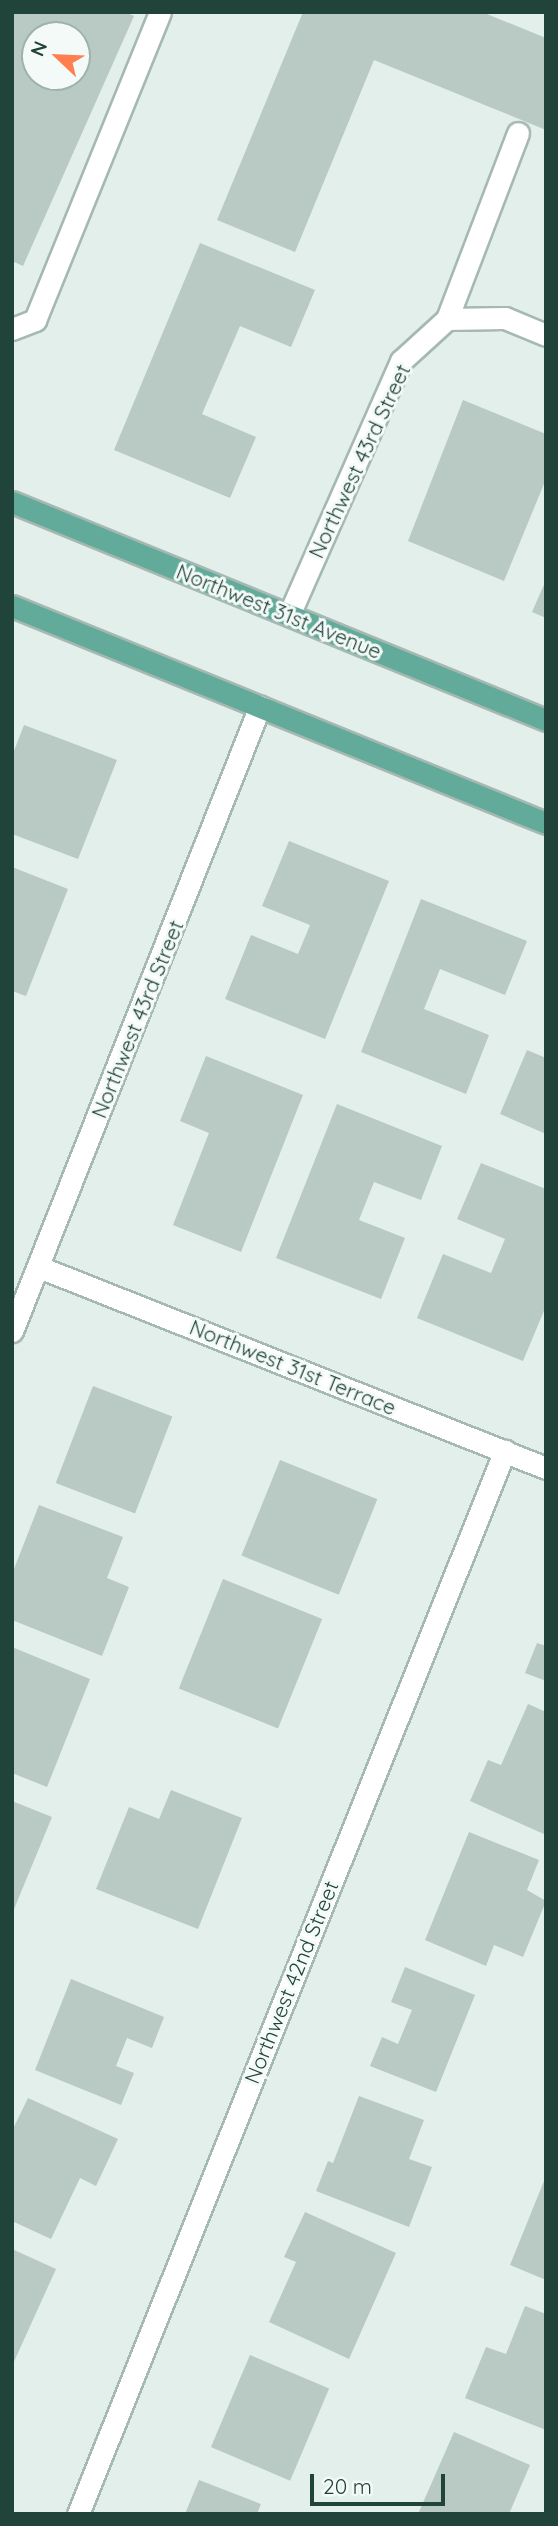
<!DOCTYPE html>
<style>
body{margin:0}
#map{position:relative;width:558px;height:2526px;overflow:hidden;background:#e3efea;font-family:Quicksand,sans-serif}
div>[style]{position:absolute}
.building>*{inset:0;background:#b8cac3;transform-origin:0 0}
.roads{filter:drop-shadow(2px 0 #a5b8b2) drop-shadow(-2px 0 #a5b8b2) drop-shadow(0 2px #a5b8b2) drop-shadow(0 -2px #a5b8b2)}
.lane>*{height:21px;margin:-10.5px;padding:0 10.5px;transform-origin:10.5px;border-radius:10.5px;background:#fff}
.street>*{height:21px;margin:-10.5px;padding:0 10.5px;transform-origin:10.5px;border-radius:10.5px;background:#fff}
.primary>*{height:21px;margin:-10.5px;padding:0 10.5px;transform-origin:10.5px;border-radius:10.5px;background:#62aa99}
span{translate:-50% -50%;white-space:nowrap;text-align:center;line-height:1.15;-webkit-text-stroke:6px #f4faf7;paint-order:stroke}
.street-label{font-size:21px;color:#20433a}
.frame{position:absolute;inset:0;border:14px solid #20433a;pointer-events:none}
.north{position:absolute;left:21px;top:21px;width:70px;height:70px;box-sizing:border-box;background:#f4faf7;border:2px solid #9fb1ab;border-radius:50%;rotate:293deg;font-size:19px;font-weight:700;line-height:28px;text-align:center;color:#20433a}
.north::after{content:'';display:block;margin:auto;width:24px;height:32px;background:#ff7f50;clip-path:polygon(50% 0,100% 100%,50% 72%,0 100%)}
.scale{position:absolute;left:310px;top:2474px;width:135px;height:32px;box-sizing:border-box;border:4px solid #20433a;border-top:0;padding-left:9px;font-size:21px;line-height:24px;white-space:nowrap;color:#20433a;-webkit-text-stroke:5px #f4faf7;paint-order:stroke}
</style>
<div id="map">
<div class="building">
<div style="clip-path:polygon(evenodd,12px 12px,125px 12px,134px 16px,23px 266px,12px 261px,12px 12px,35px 35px,77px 35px,77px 77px,35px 77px,35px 35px)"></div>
<div style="clip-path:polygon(303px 12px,482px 12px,546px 38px,546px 130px,374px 60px,295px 252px,217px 220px)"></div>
<div style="clip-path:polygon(200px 243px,315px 290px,291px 347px,240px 326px,202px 414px,256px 437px,230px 498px,114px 450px)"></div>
<div style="clip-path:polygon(463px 400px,546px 434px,546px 479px,504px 581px,408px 541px)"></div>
<div style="clip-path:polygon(546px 580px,546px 618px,532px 612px)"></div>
<div style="clip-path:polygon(24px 725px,117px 760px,78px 859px,12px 834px,12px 756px)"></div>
<div style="clip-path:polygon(289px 841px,389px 881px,325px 1039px,225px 999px,251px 935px,298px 954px,310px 925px,262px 906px)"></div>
<div style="clip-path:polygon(12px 867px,68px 889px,26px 996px,12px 991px)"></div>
<div style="clip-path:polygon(421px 899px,527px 941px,505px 995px,440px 969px,424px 1009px,489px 1035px,466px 1094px,361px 1052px)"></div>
<div style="clip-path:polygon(527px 1050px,546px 1058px,546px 1134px,500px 1114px)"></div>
<div style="clip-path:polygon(206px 1056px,303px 1095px,241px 1252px,173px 1225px,209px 1133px,180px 1121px)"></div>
<div style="clip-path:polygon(337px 1104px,442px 1146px,421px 1200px,374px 1182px,359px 1220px,405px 1238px,381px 1299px,276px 1258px)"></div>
<div style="clip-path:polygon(481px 1163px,546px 1189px,546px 1306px,523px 1361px,417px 1318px,443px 1254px,491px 1273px,505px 1239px,457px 1219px)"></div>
<div style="left:93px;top:1386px;width:85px;height:104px;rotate:21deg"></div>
<div style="left:280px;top:1460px;width:105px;height:103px;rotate:22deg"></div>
<div style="clip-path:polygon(39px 1505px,123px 1537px,107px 1578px,129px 1587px,102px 1656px,12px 1620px,12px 1574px)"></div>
<div style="left:223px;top:1579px;width:107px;height:118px;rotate:22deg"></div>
<div style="clip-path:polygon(537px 1643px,546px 1646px,546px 1681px,525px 1673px)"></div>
<div style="clip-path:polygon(12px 1647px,90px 1679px,47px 1787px,12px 1773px)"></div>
<div style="clip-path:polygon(528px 1704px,546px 1712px,546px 1835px,470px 1801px,488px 1760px,501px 1765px)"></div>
<div style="clip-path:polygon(171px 1790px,242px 1818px,198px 1929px,96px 1889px,129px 1807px,159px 1819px)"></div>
<div style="clip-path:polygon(12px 1801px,52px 1817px,12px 1914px)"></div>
<div style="clip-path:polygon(469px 1832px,539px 1860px,527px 1890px,546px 1901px,523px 1957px,494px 1945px,486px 1966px,425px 1940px)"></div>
<div style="clip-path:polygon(405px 1967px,475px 1995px,436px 2092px,370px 2066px,382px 2037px,398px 2044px,412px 2010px,391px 2002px)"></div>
<div style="clip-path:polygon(71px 1979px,164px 2017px,152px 2048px,127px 2038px,116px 2066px,134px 2073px,121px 2105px,35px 2070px)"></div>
<div style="clip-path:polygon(359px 2096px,424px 2120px,409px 2159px,432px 2167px,409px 2227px,316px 2191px,328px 2161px,333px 2163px)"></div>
<div style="clip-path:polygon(28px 2098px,118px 2139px,96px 2186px,80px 2178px,51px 2239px,12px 2221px,12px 2131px)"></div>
<div style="clip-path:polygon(546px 2176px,546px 2280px,510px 2265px)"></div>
<div style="clip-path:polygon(305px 2212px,396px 2253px,349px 2359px,269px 2322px,296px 2262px,284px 2257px)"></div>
<div style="clip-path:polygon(12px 2249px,56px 2269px,12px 2366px)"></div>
<div style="clip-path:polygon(525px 2306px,546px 2314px,546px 2430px,465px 2398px,486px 2347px,506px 2354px)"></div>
<div style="left:250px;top:2355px;width:86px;height:100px;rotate:23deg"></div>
<div style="clip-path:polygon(454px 2432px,530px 2465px,509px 2514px,418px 2514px)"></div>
<div style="clip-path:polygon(199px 2480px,261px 2504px,257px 2514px,185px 2514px)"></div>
</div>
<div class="roads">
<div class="lane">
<div style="left:447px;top:319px;width:199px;rotate:-69.1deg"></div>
<div style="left:12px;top:329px;width:25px;rotate:-21deg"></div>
<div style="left:35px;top:320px;width:332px;rotate:-67.9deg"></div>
</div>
<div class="street">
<div style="left:289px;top:615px;width:278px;rotate:-66.2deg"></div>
<div style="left:401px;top:361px;width:62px;rotate:-42.4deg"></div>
<div style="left:447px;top:319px;width:58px;rotate:-1deg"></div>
<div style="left:505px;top:318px;width:44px;rotate:22.5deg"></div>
<div style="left:39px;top:1267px;width:545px;rotate:21.63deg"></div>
<div style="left:12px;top:1331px;width:672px;rotate:-68.36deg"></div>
<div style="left:78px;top:2514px;width:1146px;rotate:-68.13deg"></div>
</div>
<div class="primary">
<div style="left:12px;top:502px;width:577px;rotate:22.21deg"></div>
<div style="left:12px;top:606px;width:576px;rotate:22.12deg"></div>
</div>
</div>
<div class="street-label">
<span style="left:359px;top:461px;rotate:-65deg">Northwest 43rd Street</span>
<span style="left:279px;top:611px;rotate:22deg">Northwest 31st Avenue</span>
<span style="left:137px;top:1019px;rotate:-68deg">Northwest 43rd Street</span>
<span style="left:293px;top:1367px;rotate:22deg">Northwest 31st Terrace</span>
<span style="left:291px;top:1982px;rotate:-68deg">Northwest 42nd Street</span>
</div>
<div class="frame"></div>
<div class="north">N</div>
<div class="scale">20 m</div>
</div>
